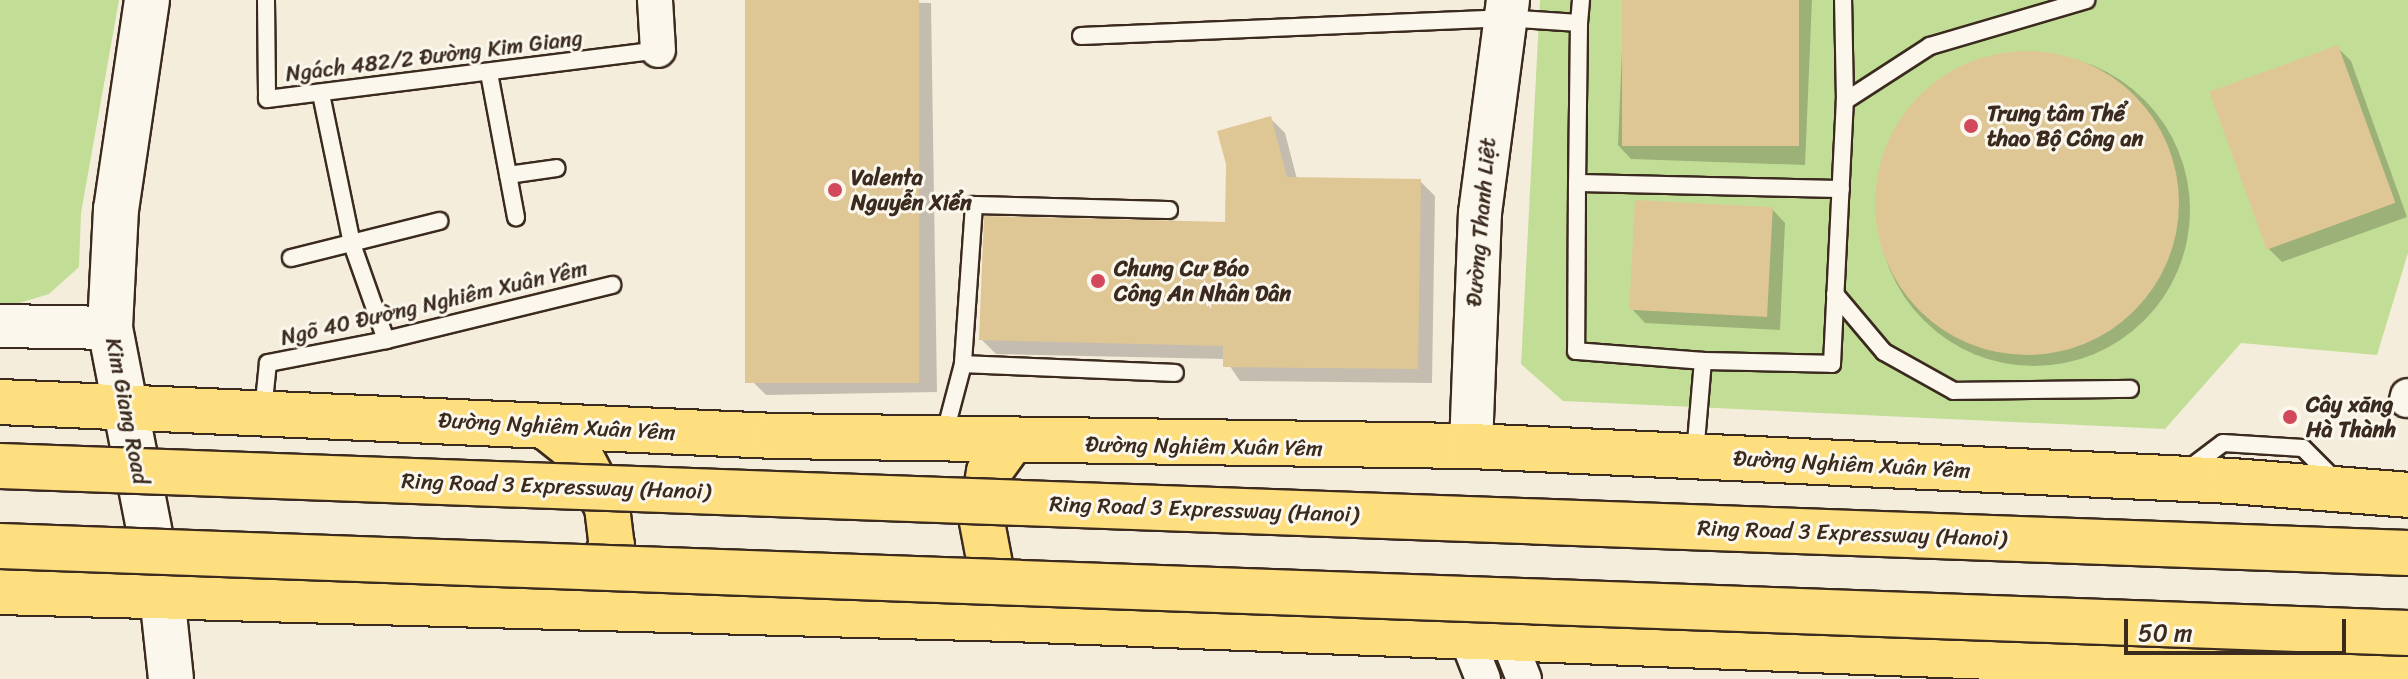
<!DOCTYPE html>
<meta charset="utf-8">
<style>
body{margin:0}
#map{position:relative;width:2408px;height:679px;overflow:hidden;background:#f5eddb;font-family:Sriracha,sans-serif}
div>[style]{position:absolute}
.green>*{inset:0;background:#c2de96}
.shadow>*{inset:0;background:#0003}
.round{border-radius:50%}
.building>*{inset:0;background:#dfc695;transform-origin:0 0}
.roads{filter:drop-shadow(2px 0 #3b2a1e) drop-shadow(-2px 0 #3b2a1e) drop-shadow(0 2px #3b2a1e) drop-shadow(0 -2px #3b2a1e)}
.service>*{height:16px;margin:-8px;padding:0 8px;transform-origin:8px;border-radius:8px;background:#fbf7ec}
.minor>*{height:34px;margin:-17px;padding:0 17px;transform-origin:17px;border-radius:17px;background:#fbf7ec}
.tertiary>*{height:42px;margin:-21px;padding:0 21px;transform-origin:21px;border-radius:21px;background:#fbf7ec}
.secondary>*{height:44px;margin:-22px;padding:0 22px;transform-origin:22px;border-radius:22px;background:#fbf7ec}
.primary>*{height:44px;margin:-22px;padding:0 22px;transform-origin:22px;border-radius:22px;background:#fedf80}
.bridges{filter:drop-shadow(2px 0 #3b2a1e) drop-shadow(-2px 0 #3b2a1e) drop-shadow(0 2px #3b2a1e) drop-shadow(0 -2px #3b2a1e)}
.motorway-bridge>*{height:44px;margin:-22px;padding:0 22px;transform-origin:22px;border-radius:22px;background:#fedf80}
.dots>*{width:22px;height:22px;translate:-50% -50%;box-sizing:border-box;border:4px solid #fbf7ec;border-radius:50%}
span{translate:-50% -50%;white-space:nowrap;text-align:center;line-height:1.15;-webkit-text-stroke:6px #fbf7ec;paint-order:stroke}
.street-label{font-size:22px;color:#3b2a1e}
.poi-label{font-size:22px;color:#3b2a1e;font-weight:700}
.left{translate:0 -50%;text-align:left}
.scale{position:absolute;left:2124px;top:619px;width:222px;height:36px;box-sizing:border-box;border:4px solid #3b2a1e;border-top:0;padding-left:10px;font-size:24px;line-height:28px;white-space:nowrap;color:#3b2a1e;-webkit-text-stroke:6px #fbf7ec;paint-order:stroke}
</style>
<div id="map">
<div class="green">
<div style="clip-path:polygon(0 0,119px 0,81px 213px,79px 267px,49px 294px,6px 307px,0 307px)"></div>
<div style="clip-path:polygon(1540px 0,2408px 0,2408px 253px,2377px 355px,2241px 343px,2165px 429px,1563px 401px,1521px 364px)"></div>
</div>
<div class="shadow">
<div style="clip-path:polygon(747px 0,931px 3px,937px 392px,766px 395px,753px 382px)"></div>
<div style="clip-path:polygon(1624px 0,1812px 0,1805px 165px,1631px 159px,1618px 145px)"></div>
<div style="clip-path:polygon(2337px 47px,2351px 61px,2407px 217px,2282px 262px,2268px 248px)"></div>
<div class="round" style="left:1878px;top:54px;width:312px;height:312px"></div>
<div style="clip-path:polygon(1270px 118px,1285px 133px,1297px 179px,1420px 181px,1435px 196px,1432px 383px,1240px 381px,1225px 359px,996px 354px,981px 339px,1227px 224px)"></div>
<div style="clip-path:polygon(1772px 209px,1785px 223px,1780px 330px,1645px 323px,1632px 309px)"></div>
</div>
<div class="building">
<div style="left:745px;top:0;width:174px;height:383px"></div>
<div style="left:1622px;top:0;width:177px;height:146px"></div>
<div style="left:2338px;top:45px;width:168px;height:137px;rotate:70deg"></div>
<div class="round" style="left:1875px;top:51px;width:304px;height:304px"></div>
<div style="clip-path:polygon(1271px 116px,1287px 177px,1421px 179px,1418px 369px,1223px 367px,1223px 346px,979px 340px,984px 216px,1225px 222px,1226px 164px,1217px 131px)"></div>
<div style="left:1635px;top:200px;width:138px;height:110px;rotate:3deg"></div>
</div>
<div class="roads">
<div class="service">
<div style="left:266px;top:0;width:99px;rotate:89.4deg"></div>
<div style="left:267px;top:99px;width:394px;rotate:-7.1deg"></div>
<div style="left:1579px;top:23px;width:23px;rotate:-85deg"></div>
<div style="left:1081px;top:36px;width:423px;rotate:-2.4deg"></div>
<div style="left:1504px;top:18px;width:75px;rotate:3.8deg"></div>
<div style="left:1579px;top:23px;width:160px;rotate:90.7deg"></div>
<div style="left:1577px;top:183px;width:264px;rotate:1.3deg"></div>
<div style="left:489px;top:73px;width:147px;rotate:79.4deg"></div>
<div style="left:321px;top:94px;width:153px;rotate:78.3deg"></div>
<div style="left:352px;top:244px;width:102px;rotate:70.5deg"></div>
<div style="left:1845px;top:101px;width:101px;rotate:-32.9deg"></div>
<div style="left:1930px;top:46px;width:163px;rotate:-16.4deg"></div>
<div style="left:508px;top:175px;width:49px;rotate:-8.1deg"></div>
<div style="left:1577px;top:183px;width:168px;rotate:90.3deg"></div>
<div style="left:1576px;top:351px;width:127px;rotate:4.5deg"></div>
<div style="left:1169px;top:210px;width:195px;rotate:-178.5deg"></div>
<div style="left:974px;top:205px;width:159px;rotate:94deg"></div>
<div style="left:963px;top:364px;width:212px;rotate:2.4deg"></div>
<div style="left:291px;top:258px;width:153px;rotate:-14deg"></div>
<div style="left:1835px;top:294px;width:76px;rotate:49.8deg"></div>
<div style="left:1884px;top:352px;width:80px;rotate:29.1deg"></div>
<div style="left:1954px;top:391px;width:176px;rotate:-0.7deg"></div>
<div style="left:263px;top:411px;width:48px;rotate:-84.1deg"></div>
<div style="left:268px;top:363px;width:120px;rotate:-11deg"></div>
<div style="left:386px;top:340px;width:233px;rotate:-13.7deg"></div>
<div style="left:944px;top:436px;width:74px;rotate:-75.2deg"></div>
<div style="left:1695px;top:454px;width:93px;rotate:-85.1deg"></div>
<div style="left:1703px;top:361px;width:129px;rotate:1.3deg"></div>
<div style="left:1832px;top:364px;width:263px;rotate:-87.2deg"></div>
<div style="left:1845px;top:101px;width:101px;rotate:-91.1deg"></div>
<div style="left:2186px;top:471px;width:46px;rotate:-37.1deg"></div>
<div style="left:2223px;top:443px;width:80px;rotate:3.6deg"></div>
<div style="left:2303px;top:448px;width:47px;rotate:45deg"></div>
</div>
<div class="minor">
<div style="left:655px;top:0;width:50px;rotate:86.6deg"></div>
<div style="left:2407px;top:400px;width:4px;rotate:-76deg"></div>
<div style="left:1466px;top:636px;width:46px;rotate:68.4deg"></div>
<div style="left:1508px;top:639px;width:43px;rotate:68.2deg"></div>
</div>
<div class="tertiary">
<div style="left:0;top:326px;width:110px;rotate:1deg"></div>
<div style="left:1471px;top:446px;width:233px;rotate:-87.8deg"></div>
<div style="left:1480px;top:213px;width:215px;rotate:-82.5deg"></div>
</div>
<div class="secondary">
<div style="left:147px;top:0;width:211px;rotate:98.4deg"></div>
<div style="left:116px;top:209px;width:119px;rotate:92.9deg"></div>
<div style="left:110px;top:328px;width:272px;rotate:79deg"></div>
<div style="left:162px;top:595px;width:84px;rotate:83.9deg"></div>
</div>
<div class="primary">
<div style="left:0;top:402px;width:778px;rotate:2.51deg"></div>
<div style="left:777px;top:436px;width:694px;rotate:0.83deg"></div>
<div style="left:1471px;top:446px;width:762px;rotate:2.63deg"></div>
<div style="left:2232px;top:481px;width:177px;rotate:4.5deg"></div>
<div style="left:545px;top:426px;width:43px;rotate:38.5deg"></div>
<div style="left:579px;top:453px;width:61px;rotate:62.6deg"></div>
<div style="left:607px;top:507px;width:38px;rotate:83deg"></div>
<div style="left:612px;top:545px;width:59px;rotate:116.1deg"></div>
<div style="left:0;top:592px;width:1012px;rotate:1.53deg"></div>
<div style="left:1012px;top:619px;width:1397px;rotate:2.22deg"></div>
<div style="left:1011px;top:615px;width:44px;rotate:-115.4deg"></div>
<div style="left:992px;top:575px;width:59px;rotate:-100.7deg"></div>
<div style="left:981px;top:517px;width:46px;rotate:-79.9deg"></div>
<div style="left:989px;top:472px;width:37px;rotate:-54deg"></div>
</div>
</div>
<div class="bridges">
<div class="motorway-bridge">
<div style="left:0;top:466px;width:2410px;rotate:2.07deg"></div>
<div style="left:0;top:546px;width:2410px;rotate:2.07deg"></div>
</div>
</div>
<div class="dots">
<div style="left:1971px;top:126px;background:#d1495b"></div>
<div style="left:835px;top:190px;background:#d1495b"></div>
<div style="left:1098px;top:281px;background:#d1495b"></div>
<div style="left:2290px;top:417px;background:#d1495b"></div>
</div>
<div class="street-label">
<span style="left:434px;top:56px;rotate:-7deg">Ngách 482/2 Đường Kim Giang</span>
<span style="left:1481px;top:222px;rotate:-85deg">Đường Thanh Liệt</span>
<span style="left:434px;top:303px;rotate:-13deg">Ngõ 40 Đường Nghiêm Xuân Yêm</span>
<span style="left:127px;top:411px;rotate:79deg">Kim Giang Road</span>
<span style="left:557px;top:426px;rotate:3deg">Đường Nghiêm Xuân Yêm</span>
<span style="left:1204px;top:446px;rotate:1deg">Đường Nghiêm Xuân Yêm</span>
<span style="left:1852px;top:464px;rotate:3deg">Đường Nghiêm Xuân Yêm</span>
<span style="left:556px;top:486px;rotate:2deg">Ring Road 3 Expressway (Hanoi)</span>
<span style="left:1204px;top:509px;rotate:2deg">Ring Road 3 Expressway (Hanoi)</span>
<span style="left:1852px;top:533px;rotate:2deg">Ring Road 3 Expressway (Hanoi)</span>
</div>
<div class="poi-label">
<span class="left" style="left:1987px;top:126px">Trung tâm Thể<br>thao Bộ Công an</span>
<span class="left" style="left:851px;top:190px">Valenta<br>Nguyễn Xiển</span>
<span class="left" style="left:1114px;top:281px">Chung Cư Báo<br>Công An Nhân Dân</span>
<span class="left" style="left:2306px;top:417px">Cây xăng<br>Hà Thành</span>
</div>
<div class="scale">50 m</div>
</div>
